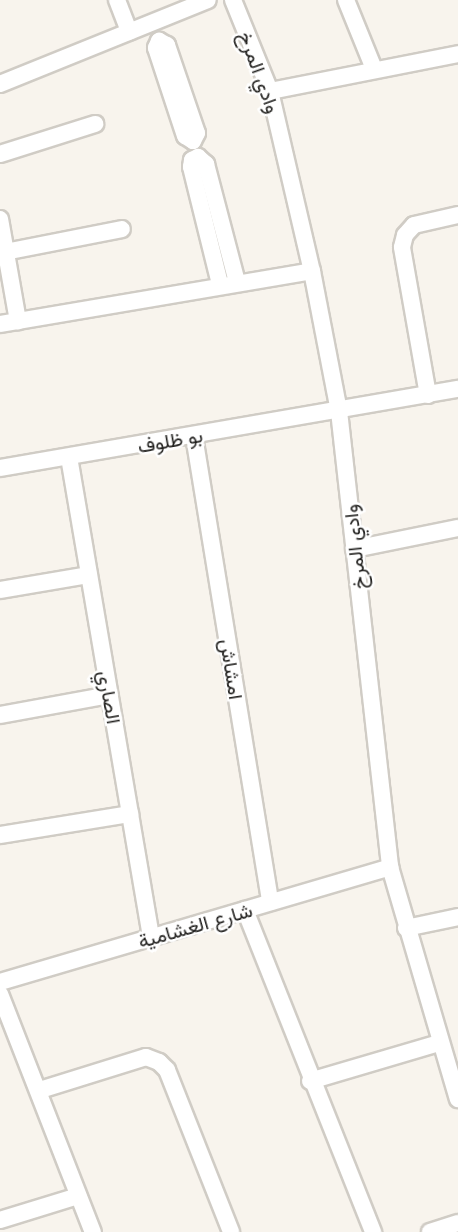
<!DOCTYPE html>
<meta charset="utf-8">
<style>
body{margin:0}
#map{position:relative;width:458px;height:1232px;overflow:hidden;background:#f8f4ed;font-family:"Open Sans",Vazirmatn,sans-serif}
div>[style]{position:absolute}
.roads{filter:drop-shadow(2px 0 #d0ccc5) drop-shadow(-2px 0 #d0ccc5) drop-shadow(0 2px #d0ccc5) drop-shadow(0 -2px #d0ccc5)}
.minor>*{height:16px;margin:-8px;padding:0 8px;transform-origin:8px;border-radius:8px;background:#fff}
span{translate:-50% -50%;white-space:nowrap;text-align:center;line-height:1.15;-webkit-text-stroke:5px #fff;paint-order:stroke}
.street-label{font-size:20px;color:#1f1e1c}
</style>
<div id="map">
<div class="roads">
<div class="minor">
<div style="left:117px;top:0;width:34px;rotate:69deg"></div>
<div style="left:233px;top:0;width:98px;rotate:67.9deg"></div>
<div style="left:270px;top:91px;width:185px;rotate:76.9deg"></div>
<div style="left:312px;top:271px;width:143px;rotate:79.1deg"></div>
<div style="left:339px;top:411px;width:459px;rotate:83.6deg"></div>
<div style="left:390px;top:867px;width:242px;rotate:73.7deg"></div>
<div style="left:346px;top:0;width:74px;rotate:67.9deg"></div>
<div style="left:159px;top:41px;width:9px;rotate:27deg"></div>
<div style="left:167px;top:45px;width:93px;rotate:71.2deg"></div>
<div style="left:197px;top:133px;width:9px;rotate:117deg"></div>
<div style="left:193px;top:141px;width:9px;rotate:-148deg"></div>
<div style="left:185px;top:136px;width:93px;rotate:-108.2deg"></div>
<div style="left:156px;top:48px;width:8px;rotate:-67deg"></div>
<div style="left:0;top:84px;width:224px;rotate:-22deg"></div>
<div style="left:270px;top:91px;width:192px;rotate:-11.1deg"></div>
<div style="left:0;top:154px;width:100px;rotate:-17.5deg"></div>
<div style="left:0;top:219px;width:104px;rotate:80deg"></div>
<div style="left:5px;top:252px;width:119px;rotate:-11.1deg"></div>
<div style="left:220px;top:284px;width:121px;rotate:-103.9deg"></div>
<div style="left:191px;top:167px;width:7px;rotate:-82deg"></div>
<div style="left:192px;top:160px;width:7px;rotate:-27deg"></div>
<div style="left:198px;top:157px;width:11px;rotate:41deg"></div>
<div style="left:206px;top:164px;width:122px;rotate:75.3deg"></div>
<div style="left:0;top:324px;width:316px;rotate:-9.6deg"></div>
<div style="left:428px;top:395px;width:150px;rotate:-100deg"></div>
<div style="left:402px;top:247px;width:12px;rotate:-76deg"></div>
<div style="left:405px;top:235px;width:13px;rotate:-48deg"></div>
<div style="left:414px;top:225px;width:45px;rotate:-12.8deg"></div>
<div style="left:194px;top:436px;width:472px;rotate:80.7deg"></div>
<div style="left:69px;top:457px;width:488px;rotate:80.3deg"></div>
<div style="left:0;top:468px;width:465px;rotate:-9.8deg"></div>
<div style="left:354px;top:549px;width:106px;rotate:-11.4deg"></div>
<div style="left:0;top:590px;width:90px;rotate:-9.6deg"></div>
<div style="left:0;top:715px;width:111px;rotate:-10.4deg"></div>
<div style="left:0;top:835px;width:132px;rotate:-9.2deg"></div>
<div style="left:245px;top:910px;width:347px;rotate:68.3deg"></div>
<div style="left:406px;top:928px;width:53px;rotate:-11.9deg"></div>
<div style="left:0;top:982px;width:407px;rotate:-16.4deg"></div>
<div style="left:0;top:994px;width:256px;rotate:68.7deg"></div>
<div style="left:310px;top:1081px;width:134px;rotate:-16.4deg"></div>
<div style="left:40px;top:1090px;width:111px;rotate:-17.3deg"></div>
<div style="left:146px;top:1057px;width:14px;rotate:21deg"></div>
<div style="left:159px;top:1062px;width:11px;rotate:45deg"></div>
<div style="left:167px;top:1070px;width:174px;rotate:68.4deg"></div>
<div style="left:0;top:1220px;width:82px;rotate:-17.1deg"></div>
<div style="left:430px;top:1232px;width:29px;rotate:-18deg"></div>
</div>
</div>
<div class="street-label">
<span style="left:260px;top:72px;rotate:70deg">وادي المرخ</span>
<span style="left:170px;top:440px;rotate:-10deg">بو ظلوف</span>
<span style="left:354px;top:547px;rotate:-96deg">وادي المرخ</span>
<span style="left:232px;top:669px;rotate:81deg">امشاش</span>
<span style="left:110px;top:697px;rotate:80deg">الصاري</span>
<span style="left:195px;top:925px;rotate:-16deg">شارع الغشامية</span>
</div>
</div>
